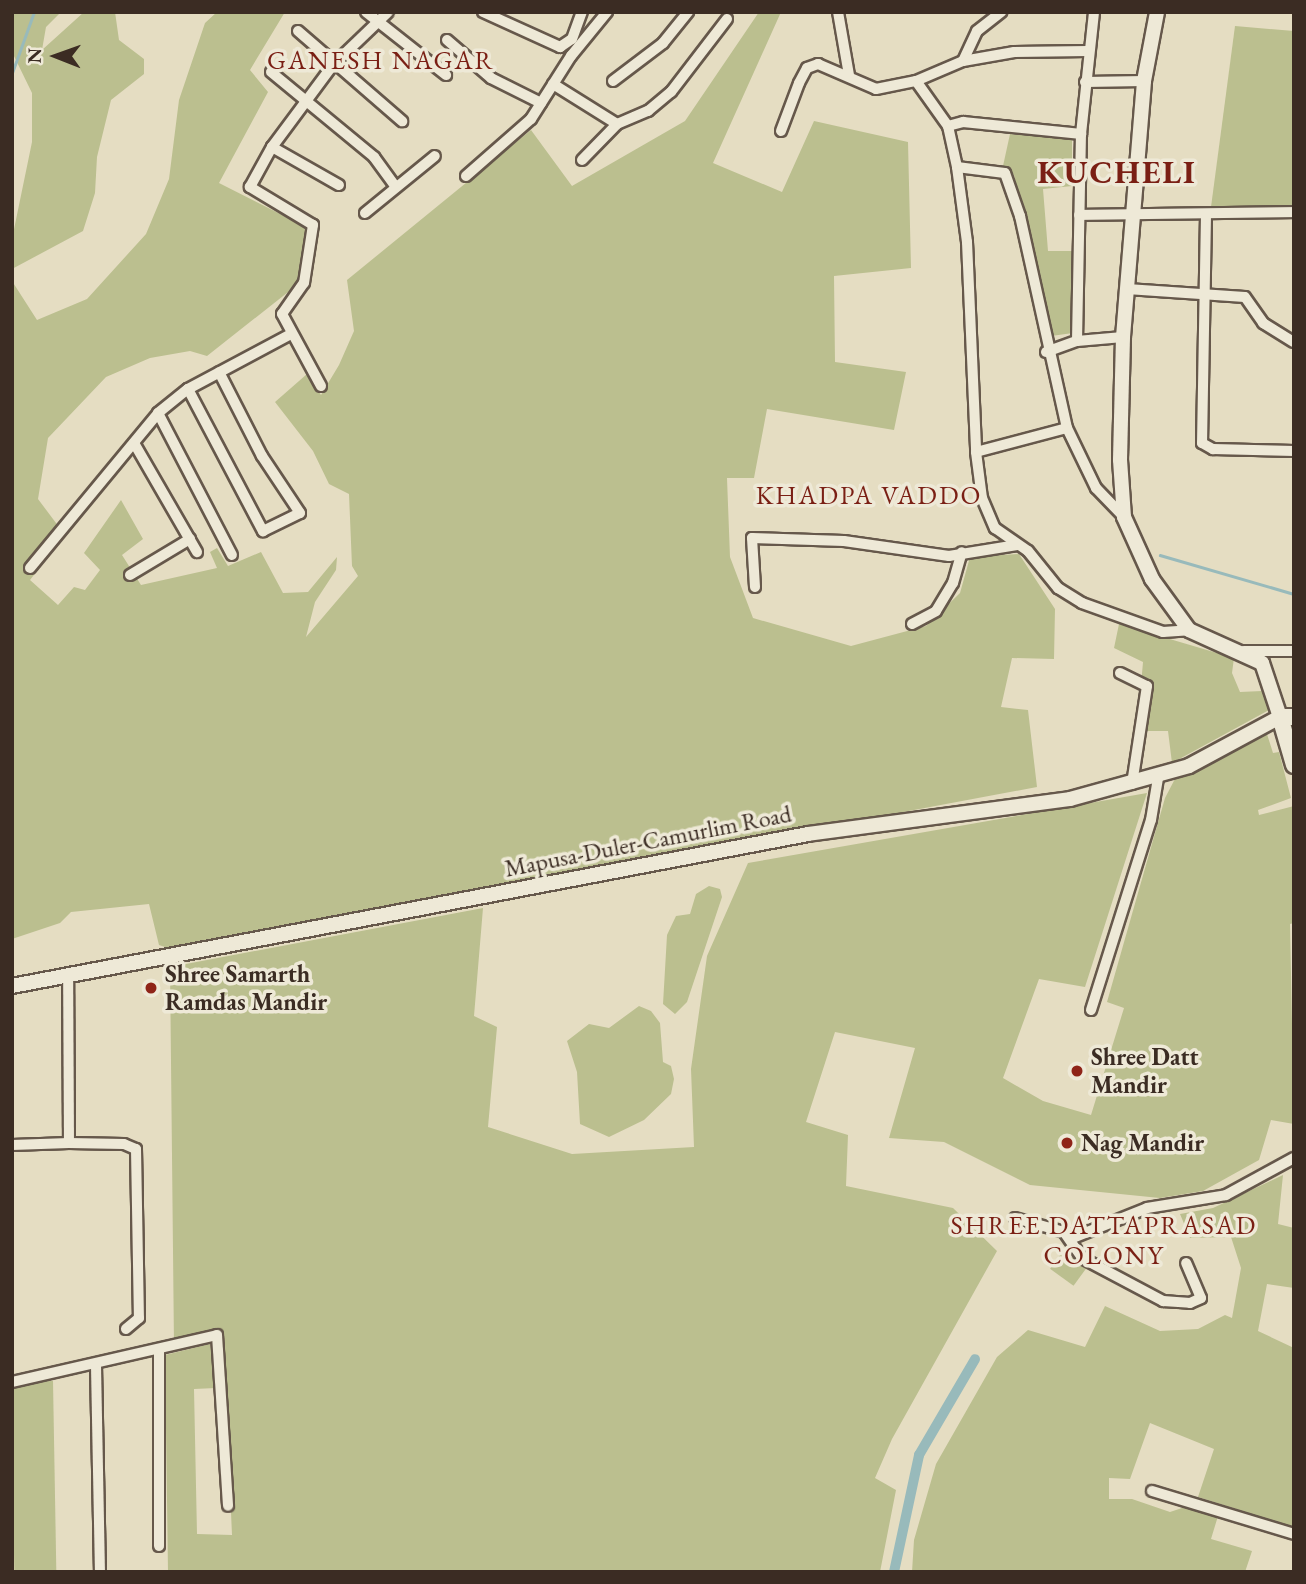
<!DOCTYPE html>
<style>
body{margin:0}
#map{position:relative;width:1306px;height:1584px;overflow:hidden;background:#e5ddc2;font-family:"EB Garamond",serif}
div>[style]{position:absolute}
.green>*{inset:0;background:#bbbf8f;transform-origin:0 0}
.stream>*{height:2.5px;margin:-1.25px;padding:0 1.25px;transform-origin:1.25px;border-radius:1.25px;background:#98babb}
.canal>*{height:10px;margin:-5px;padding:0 5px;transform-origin:5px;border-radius:5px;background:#98babb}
.roads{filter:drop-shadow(2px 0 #66584b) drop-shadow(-2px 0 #66584b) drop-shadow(0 2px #66584b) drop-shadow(0 -2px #66584b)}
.minor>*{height:10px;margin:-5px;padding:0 5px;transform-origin:5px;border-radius:5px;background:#eee9d7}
.tertiary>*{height:14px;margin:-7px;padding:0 7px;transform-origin:7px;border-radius:7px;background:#eee9d7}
.secondary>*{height:16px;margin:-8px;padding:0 8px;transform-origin:8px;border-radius:8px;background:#eee9d7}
.dots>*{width:19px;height:19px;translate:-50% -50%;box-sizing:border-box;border:4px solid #eee9d7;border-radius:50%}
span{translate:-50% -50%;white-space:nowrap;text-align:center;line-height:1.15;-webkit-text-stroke:7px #eee9d7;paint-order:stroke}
.street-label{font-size:24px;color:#3b2c23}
.poi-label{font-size:24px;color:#3b2c23;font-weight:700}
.left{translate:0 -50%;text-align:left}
.neighbourhood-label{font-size:26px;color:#7a1f14;letter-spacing:2px}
.district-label{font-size:32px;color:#7a1f14;font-weight:700;letter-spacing:2px}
.frame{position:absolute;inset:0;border:14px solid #3b2c23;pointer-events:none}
.north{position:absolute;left:21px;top:21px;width:70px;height:70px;-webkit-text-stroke:5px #eee9d7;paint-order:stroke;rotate:271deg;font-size:19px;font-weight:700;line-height:28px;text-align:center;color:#3b2c23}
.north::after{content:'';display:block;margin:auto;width:24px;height:32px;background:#3b2c23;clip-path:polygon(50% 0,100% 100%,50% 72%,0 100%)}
</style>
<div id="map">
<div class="green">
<div style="clip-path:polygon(12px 12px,61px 12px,46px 27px,42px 50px,84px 12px,115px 12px,119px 40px,144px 59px,144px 74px,111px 100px,97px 157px,95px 193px,83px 231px,12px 269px,12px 239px,32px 142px,32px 93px,12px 52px)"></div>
<div style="clip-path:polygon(217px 12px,285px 12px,250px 70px,268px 92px,219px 183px,308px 228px,297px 285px,207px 356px,190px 351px,150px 358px,106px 377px,48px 438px,38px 499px,65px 535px,30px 580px,58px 605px,74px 587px,85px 590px,100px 570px,84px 553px,121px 500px,143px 539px,122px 555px,141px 585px,217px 568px,210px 552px,217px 548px,228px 566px,261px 552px,283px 593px,308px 592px,337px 557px,336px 570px,315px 602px,306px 637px,358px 576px,352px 566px,349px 494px,329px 484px,313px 451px,275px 402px,307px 374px,321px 395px,339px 365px,354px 331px,347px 280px,531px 130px,572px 186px,685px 121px,759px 12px,781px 12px,713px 163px,782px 192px,814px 121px,908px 142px,911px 268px,834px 276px,835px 362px,906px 372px,894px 430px,767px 409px,754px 478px,727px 478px,730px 557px,753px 618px,851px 646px,926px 626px,960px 593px,970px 557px,1019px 554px,1055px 609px,1054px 659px,1012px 658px,1001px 707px,1028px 710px,1037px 787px,171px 949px,159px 945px,149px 904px,71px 912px,60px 923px,12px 939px,12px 281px,37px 320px,87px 299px,146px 234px,169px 179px,179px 100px,205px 23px)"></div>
<div style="clip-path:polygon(1235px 26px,1294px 31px,1294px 206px,1211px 207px)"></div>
<div style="clip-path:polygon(1010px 134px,1072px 139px,1072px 186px,1043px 189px,1048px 251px,1073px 251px,1073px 333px,1051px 336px,1014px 175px,1003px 166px)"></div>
<div style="clip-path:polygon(1119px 624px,1234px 658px,1232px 673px,1240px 692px,1262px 691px,1269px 710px,1172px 763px,1168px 731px,1137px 731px,1143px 662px,1114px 648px)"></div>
<div style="clip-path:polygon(1266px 731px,1273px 753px,1279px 752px,1291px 798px,1258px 810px,1259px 815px,1294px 806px,1294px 923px,1290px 924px,1294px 1124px,1271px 1120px,1259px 1160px,1203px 1191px,1160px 1198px,1030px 1185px,944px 1142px,889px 1138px,915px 1048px,835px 1032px,806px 1122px,848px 1135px,846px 1186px,953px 1208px,997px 1251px,892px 1439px,875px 1478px,896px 1490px,880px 1572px,168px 1572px,165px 1355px,210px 1344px,216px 1388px,194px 1389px,197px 1534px,232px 1535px,223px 1330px,174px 1346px,170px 967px,483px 908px,474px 1016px,497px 1027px,488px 1127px,572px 1154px,694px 1147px,691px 1069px,707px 956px,748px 863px,1147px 793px,1085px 987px,1039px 979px,1003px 1078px,1043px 1101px,1091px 1115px,1124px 1008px,1107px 1002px,1165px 798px,1177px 775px)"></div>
<div style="clip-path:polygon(709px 886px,720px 889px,722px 897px,687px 1002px,675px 1014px,663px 1004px,667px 935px,676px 916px,690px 914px,696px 894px)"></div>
<div style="clip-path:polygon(639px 1006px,651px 1011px,660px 1023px,663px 1062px,671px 1066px,674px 1079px,671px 1094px,644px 1120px,609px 1137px,580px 1124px,577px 1072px,567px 1041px,589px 1024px,609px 1028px)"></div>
<div style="clip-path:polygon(1283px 1175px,1278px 1224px,1294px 1228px,1294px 1288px,1267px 1284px,1258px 1331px,1294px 1348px,1294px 1527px,1198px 1497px,1214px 1449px,1150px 1423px,1130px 1479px,1109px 1478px,1109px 1499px,1132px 1499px,1170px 1512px,1188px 1506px,1218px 1516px,1211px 1539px,1252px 1551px,1245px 1572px,912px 1572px,914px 1540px,936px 1464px,997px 1357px,1028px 1330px,1085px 1347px,1105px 1306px,1160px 1331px,1198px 1329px,1225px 1315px,1232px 1318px,1241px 1268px,1231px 1237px,1190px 1238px,1180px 1214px,1213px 1208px)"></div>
<div style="left:1063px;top:1251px;width:29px;height:22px;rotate:36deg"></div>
<div style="left:53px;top:1381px;width:191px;height:42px;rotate:89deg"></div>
</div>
<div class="stream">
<div style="left:12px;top:73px;width:65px;rotate:-70.2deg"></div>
<div style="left:1160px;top:555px;width:140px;rotate:16.2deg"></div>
</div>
<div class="canal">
<div style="left:894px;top:1572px;width:120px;rotate:-77.9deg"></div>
<div style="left:919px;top:1455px;width:111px;rotate:-59.7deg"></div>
</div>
<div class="roads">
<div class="minor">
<div style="left:366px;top:12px;width:102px;rotate:38.2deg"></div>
<div style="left:483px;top:12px;width:85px;rotate:24.4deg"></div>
<div style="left:560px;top:47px;width:14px;rotate:-34deg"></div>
<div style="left:572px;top:39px;width:29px;rotate:-70deg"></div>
<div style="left:838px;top:12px;width:64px;rotate:80.1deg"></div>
<div style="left:298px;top:31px;width:138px;rotate:40.9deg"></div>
<div style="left:447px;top:40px;width:58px;rotate:40.8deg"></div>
<div style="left:491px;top:78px;width:56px;rotate:26.6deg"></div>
<div style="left:963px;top:61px;width:33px;rotate:-65deg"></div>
<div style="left:977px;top:31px;width:31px;rotate:-38deg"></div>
<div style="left:271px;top:72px;width:134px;rotate:39.5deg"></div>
<div style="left:374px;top:157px;width:37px;rotate:54deg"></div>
<div style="left:613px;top:81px;width:63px;rotate:-37.2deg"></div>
<div style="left:663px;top:43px;width:40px;rotate:-51deg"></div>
<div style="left:916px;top:81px;width:55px;rotate:54.6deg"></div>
<div style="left:948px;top:126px;width:42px;rotate:77.6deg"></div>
<div style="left:957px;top:167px;width:76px;rotate:82.4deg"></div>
<div style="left:967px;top:242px;width:210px;rotate:87.5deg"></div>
<div style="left:976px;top:452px;width:46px;rotate:82.6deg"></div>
<div style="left:982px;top:498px;width:33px;rotate:67deg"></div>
<div style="left:995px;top:528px;width:40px;rotate:34.9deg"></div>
<div style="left:1028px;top:551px;width:48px;rotate:51deg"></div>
<div style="left:1058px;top:588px;width:28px;rotate:32deg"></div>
<div style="left:1082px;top:603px;width:86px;rotate:19.7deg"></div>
<div style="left:1163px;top:632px;width:26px;rotate:-4deg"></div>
<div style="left:1085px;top:82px;width:59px;rotate:-1deg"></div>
<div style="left:553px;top:84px;width:75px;rotate:32deg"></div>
<div style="left:948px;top:126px;width:16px;rotate:-15deg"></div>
<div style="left:963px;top:122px;width:119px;rotate:5.8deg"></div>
<div style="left:781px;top:131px;width:51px;rotate:-69.4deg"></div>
<div style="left:799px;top:83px;width:17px;rotate:-62deg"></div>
<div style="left:807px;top:68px;width:12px;rotate:-20deg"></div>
<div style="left:818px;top:64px;width:63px;rotate:23.3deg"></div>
<div style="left:876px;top:89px;width:41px;rotate:-11.3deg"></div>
<div style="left:916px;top:81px;width:51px;rotate:-23.1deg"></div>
<div style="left:963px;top:61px;width:52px;rotate:-10deg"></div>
<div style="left:1014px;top:52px;width:74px;rotate:-0.8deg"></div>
<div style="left:272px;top:147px;width:77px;rotate:29.6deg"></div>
<div style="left:582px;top:160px;width:50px;rotate:-45.8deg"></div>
<div style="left:617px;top:124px;width:34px;rotate:-23deg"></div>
<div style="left:648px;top:111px;width:30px;rotate:-40deg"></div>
<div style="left:671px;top:92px;width:92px;rotate:-52.5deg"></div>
<div style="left:957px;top:167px;width:48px;rotate:7.1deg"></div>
<div style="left:1005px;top:173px;width:46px;rotate:70.8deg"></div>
<div style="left:1020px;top:216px;width:217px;rotate:77.5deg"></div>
<div style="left:1067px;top:428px;width:67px;rotate:64.2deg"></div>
<div style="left:1096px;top:488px;width:40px;rotate:46deg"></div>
<div style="left:466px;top:176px;width:86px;rotate:-41.2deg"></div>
<div style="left:531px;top:119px;width:75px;rotate:-57.6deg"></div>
<div style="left:571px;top:56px;width:57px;rotate:-50.7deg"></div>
<div style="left:365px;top:213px;width:90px;rotate:-39.2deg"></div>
<div style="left:1079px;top:215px;width:215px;rotate:-0.8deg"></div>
<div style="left:1206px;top:215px;width:228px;rotate:91deg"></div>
<div style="left:1202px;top:443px;width:13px;rotate:29deg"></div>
<div style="left:1213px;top:449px;width:81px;rotate:1.4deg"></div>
<div style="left:1127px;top:289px;width:118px;rotate:3.9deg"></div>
<div style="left:1245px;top:297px;width:32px;rotate:55deg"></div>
<div style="left:1263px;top:323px;width:36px;rotate:32deg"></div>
<div style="left:1077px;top:341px;width:207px;rotate:-88.9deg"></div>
<div style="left:1081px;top:134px;width:123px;rotate:-83.9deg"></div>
<div style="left:1046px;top:352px;width:33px;rotate:-20deg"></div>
<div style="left:1077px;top:341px;width:46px;rotate:-5deg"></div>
<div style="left:321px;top:386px;width:82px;rotate:-118.4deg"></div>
<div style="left:282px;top:314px;width:38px;rotate:-55deg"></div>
<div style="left:304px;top:283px;width:59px;rotate:-81.2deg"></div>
<div style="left:313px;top:225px;width:74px;rotate:-148.9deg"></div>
<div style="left:250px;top:187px;width:46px;rotate:-61.2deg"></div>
<div style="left:272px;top:147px;width:102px;rotate:-53.4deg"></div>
<div style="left:333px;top:65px;width:76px;rotate:-43.9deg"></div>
<div style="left:188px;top:389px;width:161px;rotate:62.2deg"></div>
<div style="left:263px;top:531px;width:41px;rotate:-25.9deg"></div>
<div style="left:300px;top:513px;width:69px;rotate:-123.7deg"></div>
<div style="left:262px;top:456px;width:94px;rotate:-117.1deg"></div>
<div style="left:158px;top:413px;width:160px;rotate:62.5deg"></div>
<div style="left:134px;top:443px;width:126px;rotate:60deg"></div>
<div style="left:976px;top:452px;width:94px;rotate:-14.8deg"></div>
<div style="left:30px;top:568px;width:201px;rotate:-50.4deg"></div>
<div style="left:158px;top:413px;width:38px;rotate:-39deg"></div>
<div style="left:188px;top:389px;width:117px;rotate:-28.1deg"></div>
<div style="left:130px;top:575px;width:70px;rotate:-31deg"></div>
<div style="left:755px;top:587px;width:49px;rotate:-93.5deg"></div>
<div style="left:752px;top:538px;width:92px;rotate:1.9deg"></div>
<div style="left:844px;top:541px;width:106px;rotate:8.1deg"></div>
<div style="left:949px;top:556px;width:69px;rotate:-9.2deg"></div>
<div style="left:912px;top:624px;width:27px;rotate:-28deg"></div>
<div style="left:936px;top:611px;width:33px;rotate:-59deg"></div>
<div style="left:953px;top:583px;width:32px;rotate:-74deg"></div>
<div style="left:1244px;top:651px;width:50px"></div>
<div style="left:1120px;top:673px;width:30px;rotate:26deg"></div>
<div style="left:1147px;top:686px;width:99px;rotate:98.7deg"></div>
<div style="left:1091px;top:1010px;width:199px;rotate:-72.5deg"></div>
<div style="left:1151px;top:820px;width:43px;rotate:-80.5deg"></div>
<div style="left:69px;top:1143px;width:55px;rotate:1deg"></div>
<div style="left:124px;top:1144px;width:13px;rotate:23deg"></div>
<div style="left:136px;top:1149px;width:169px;rotate:89deg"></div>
<div style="left:139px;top:1318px;width:17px;rotate:140deg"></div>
<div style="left:12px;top:1145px;width:57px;rotate:-2deg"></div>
<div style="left:69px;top:1143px;width:168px;rotate:-90.3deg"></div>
<div style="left:1015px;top:1218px;width:51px;rotate:15.9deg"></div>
<div style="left:1064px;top:1232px;width:32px;rotate:55deg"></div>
<div style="left:1082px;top:1258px;width:92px;rotate:28deg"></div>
<div style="left:1163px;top:1301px;width:27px;rotate:4deg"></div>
<div style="left:1190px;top:1303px;width:12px;rotate:-24deg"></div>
<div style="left:1201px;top:1298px;width:38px;rotate:-113deg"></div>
<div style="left:1070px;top:1239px;width:83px;rotate:-21.9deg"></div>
<div style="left:1147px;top:1208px;width:80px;rotate:-9.3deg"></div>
<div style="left:1226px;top:1195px;width:77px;rotate:-28.6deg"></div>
<div style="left:159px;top:1350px;width:196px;rotate:90deg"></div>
<div style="left:96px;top:1366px;width:206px;rotate:88.9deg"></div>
<div style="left:12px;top:1382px;width:210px;rotate:-12.9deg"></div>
<div style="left:217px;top:1335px;width:171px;rotate:86.3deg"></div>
<div style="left:1152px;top:1491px;width:148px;rotate:16.8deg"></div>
</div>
<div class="tertiary">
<div style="left:12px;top:986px;width:810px;rotate:-10.81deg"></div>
<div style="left:808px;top:834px;width:264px;rotate:-7.6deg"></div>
<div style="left:1070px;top:799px;width:123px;rotate:-15.5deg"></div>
<div style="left:1189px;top:766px;width:103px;rotate:-28.3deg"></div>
<div style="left:1280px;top:717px;width:57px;rotate:-108.4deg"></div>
<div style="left:1262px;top:663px;width:80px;rotate:-155.7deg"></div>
<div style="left:1189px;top:630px;width:63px;rotate:-126deg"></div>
<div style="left:1152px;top:579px;width:68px;rotate:-114.3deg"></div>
<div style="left:1124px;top:517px;width:57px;rotate:-94deg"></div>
<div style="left:1120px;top:460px;width:123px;rotate:-88.6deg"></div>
<div style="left:1123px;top:337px;width:257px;rotate:-85.3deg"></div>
<div style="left:1144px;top:81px;width:70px;rotate:-79.3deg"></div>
</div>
<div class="secondary">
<div style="left:1294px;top:717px;width:14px;rotate:180deg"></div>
<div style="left:1280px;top:717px;width:50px;rotate:73.7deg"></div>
</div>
</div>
<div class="dots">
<div style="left:151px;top:988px;background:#8f2418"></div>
<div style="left:1077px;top:1071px;background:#8f2418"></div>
<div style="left:1067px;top:1143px;background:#8f2418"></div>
</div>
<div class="street-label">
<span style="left:648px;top:841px;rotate:-11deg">Mapusa-Duler-Camurlim Road</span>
</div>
<div class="poi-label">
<span class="left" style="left:165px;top:988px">Shree Samarth<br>Ramdas Mandir</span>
<span class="left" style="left:1091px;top:1071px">Shree Datt<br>Mandir</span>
<span class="left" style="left:1081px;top:1143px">Nag Mandir</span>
</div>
<div class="neighbourhood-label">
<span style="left:381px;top:61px">GANESH NAGAR</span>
<span style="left:869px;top:496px">KHADPA VADDO</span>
<span style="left:1104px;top:1241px">SHREE DATTAPRASAD<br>COLONY</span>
</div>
<div class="district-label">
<span style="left:1117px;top:172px">KUCHELI</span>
</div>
<div class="frame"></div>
<div class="north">N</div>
</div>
